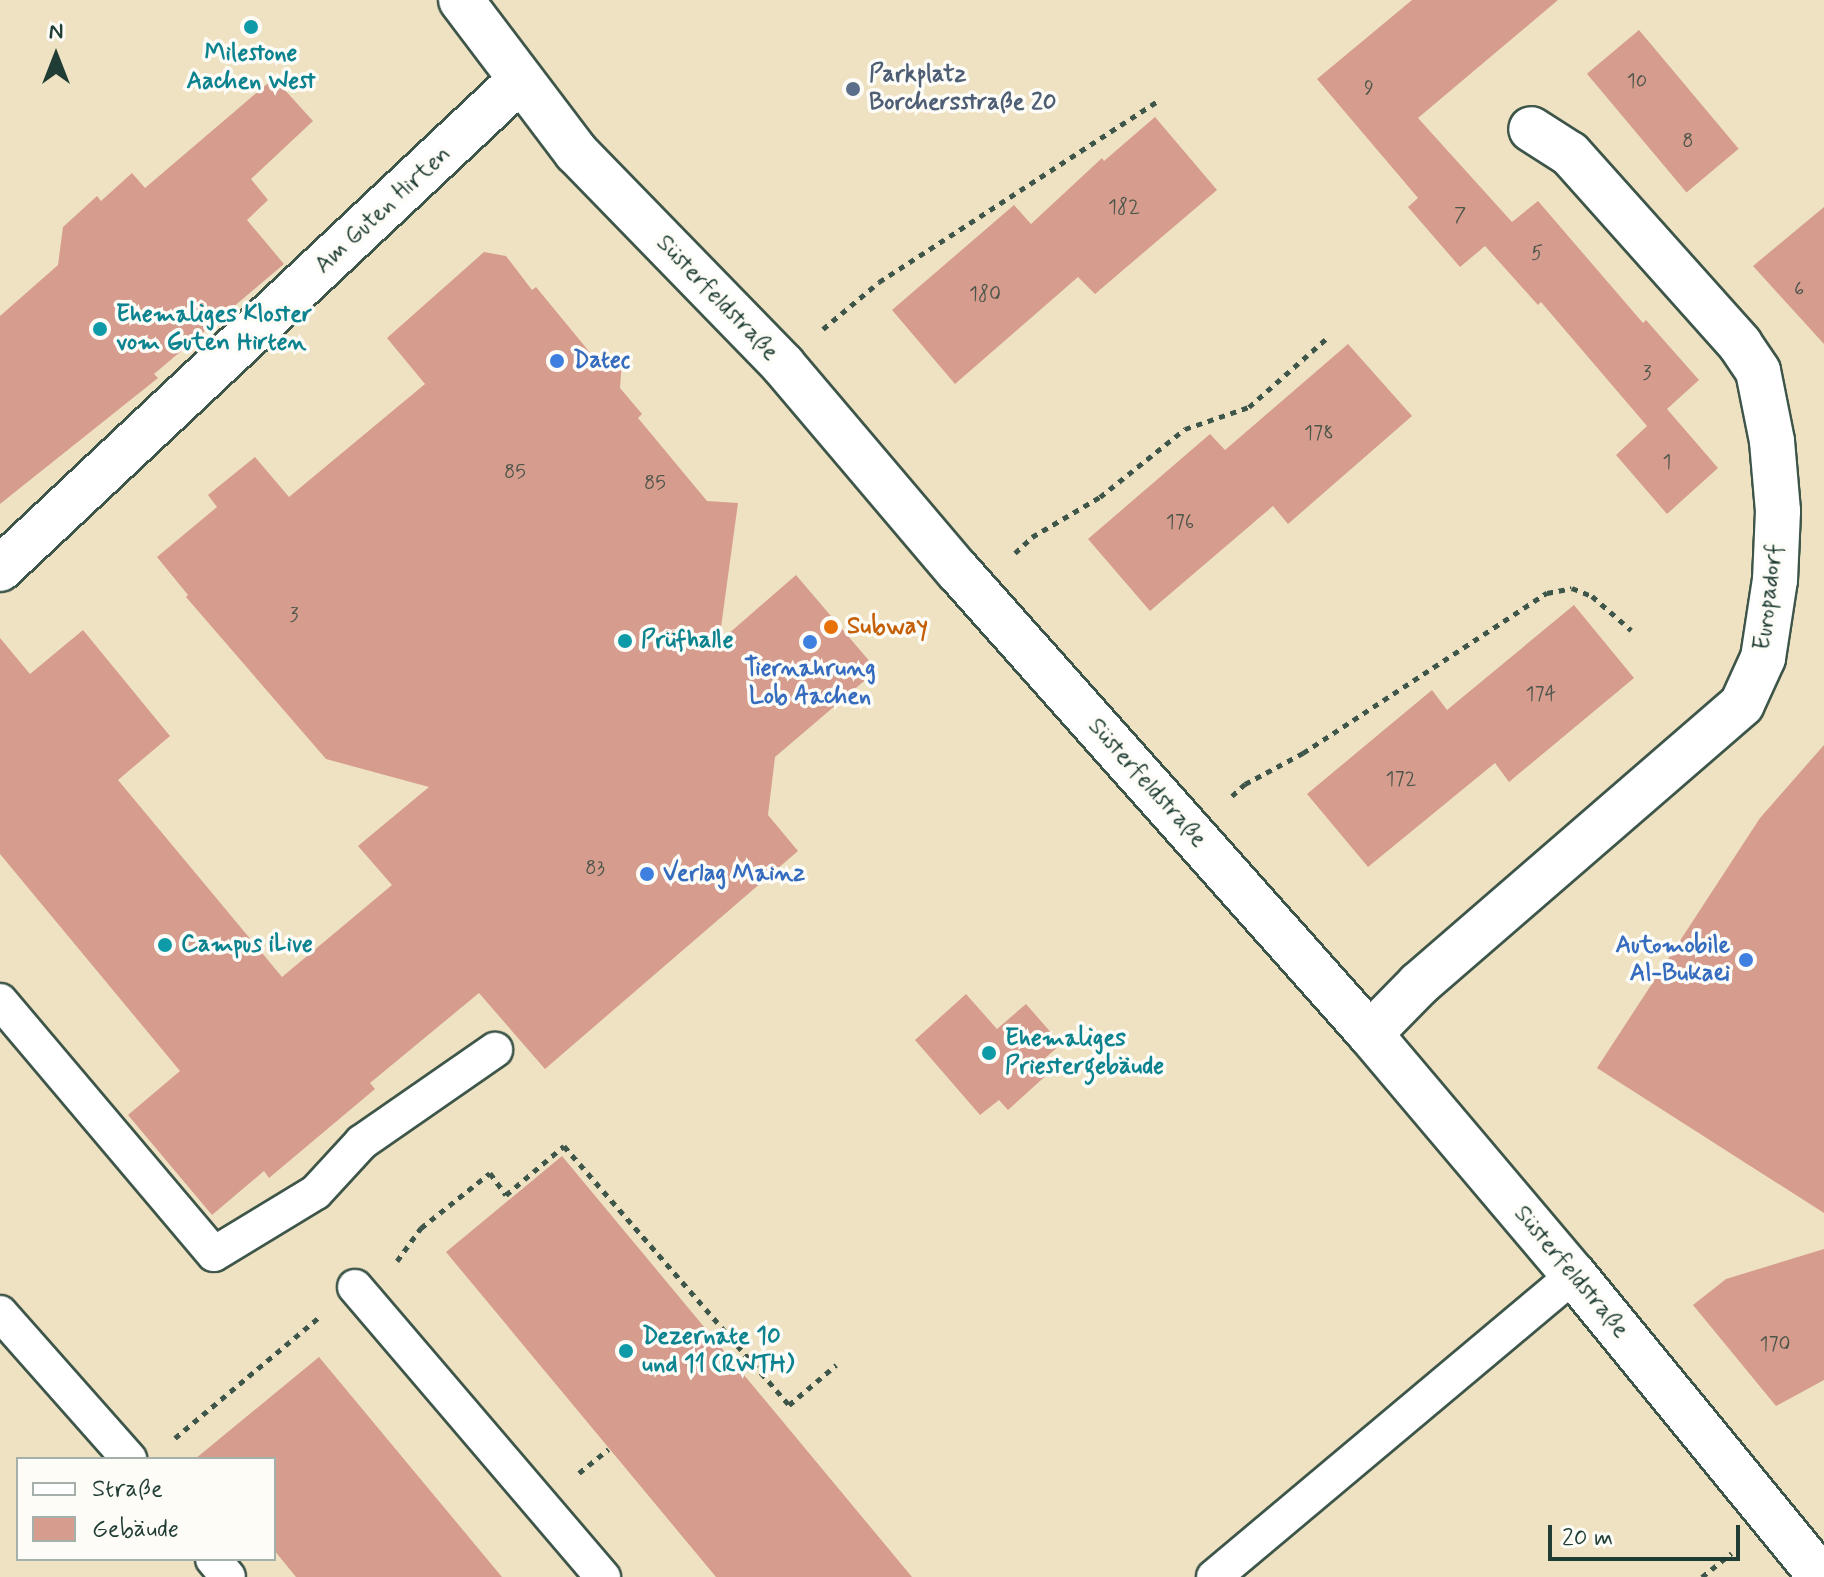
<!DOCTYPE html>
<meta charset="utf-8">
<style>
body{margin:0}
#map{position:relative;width:1824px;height:1577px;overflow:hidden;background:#efe2c3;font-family:Mynerve,sans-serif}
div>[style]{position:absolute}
.building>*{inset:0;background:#d69d8e;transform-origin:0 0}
.path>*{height:5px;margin-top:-2.5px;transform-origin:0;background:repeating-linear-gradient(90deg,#3e5649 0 6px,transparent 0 12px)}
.roads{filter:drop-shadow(2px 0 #3e5649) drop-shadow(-2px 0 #3e5649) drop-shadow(0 2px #3e5649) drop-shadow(0 -2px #3e5649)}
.service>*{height:34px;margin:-17px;padding:0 17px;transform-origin:17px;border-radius:17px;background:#fff}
.minor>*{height:44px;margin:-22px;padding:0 22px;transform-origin:22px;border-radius:22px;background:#fff}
.tertiary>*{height:44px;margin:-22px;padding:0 22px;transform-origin:22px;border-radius:22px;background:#fff}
.dots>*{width:22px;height:22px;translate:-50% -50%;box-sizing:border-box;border:4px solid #fdfcf7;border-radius:50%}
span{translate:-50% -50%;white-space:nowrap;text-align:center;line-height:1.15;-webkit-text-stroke:7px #fdfcf7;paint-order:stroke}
.number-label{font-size:20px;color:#4d554a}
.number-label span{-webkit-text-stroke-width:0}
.culture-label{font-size:24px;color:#0d838f;font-weight:700}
.left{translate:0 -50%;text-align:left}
.service-label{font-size:24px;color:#4e5e75;font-weight:700}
.street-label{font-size:24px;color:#1f3d34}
.shop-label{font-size:24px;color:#366cbe;font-weight:700}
.right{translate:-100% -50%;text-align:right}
.food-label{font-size:24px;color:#c56008;font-weight:700}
.legend{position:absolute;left:16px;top:1457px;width:260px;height:104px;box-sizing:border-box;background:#fdfcf7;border:2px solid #a4b0a9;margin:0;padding:10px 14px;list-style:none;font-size:24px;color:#1f3d34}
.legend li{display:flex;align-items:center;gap:16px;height:40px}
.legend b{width:40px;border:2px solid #a4b0a9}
.north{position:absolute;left:16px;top:16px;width:80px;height:80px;-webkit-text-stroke:6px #fdfcf7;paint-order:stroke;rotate:0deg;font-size:22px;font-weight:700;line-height:32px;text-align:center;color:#1f3d34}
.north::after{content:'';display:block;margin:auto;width:28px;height:36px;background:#1f3d34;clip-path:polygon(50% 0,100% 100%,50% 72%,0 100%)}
.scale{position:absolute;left:1548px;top:1525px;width:192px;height:36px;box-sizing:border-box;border:4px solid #1f3d34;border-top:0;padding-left:10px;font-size:24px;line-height:28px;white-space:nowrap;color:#1f3d34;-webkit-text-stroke:6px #fdfcf7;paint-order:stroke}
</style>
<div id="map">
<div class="building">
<div style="clip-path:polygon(1412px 0,1558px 0,1418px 118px,1512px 222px,1538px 201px,1643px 323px,1646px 320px,1699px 380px,1667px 409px,1718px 468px,1667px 514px,1616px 455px,1647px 426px,1541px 302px,1538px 305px,1485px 246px,1460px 267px,1408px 207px,1418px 198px,1317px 79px)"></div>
<div style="left:1639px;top:30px;width:155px;height:68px;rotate:50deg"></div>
<div style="clip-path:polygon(274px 78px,313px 121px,251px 179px,268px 200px,247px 220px,284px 264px,154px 374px,158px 378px,0 504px,0 316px,58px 265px,63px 227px,97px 196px,101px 201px,132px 173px,145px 188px)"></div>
<div style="clip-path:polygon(1155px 117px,1217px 190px,1095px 294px,1078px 277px,955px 384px,892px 310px,1014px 205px,1031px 224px,1102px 158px,1104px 161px)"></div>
<div style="clip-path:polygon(1824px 207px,1824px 344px,1753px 266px)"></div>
<div style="clip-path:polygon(484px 252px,506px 256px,532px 290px,536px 287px,592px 355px,622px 360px,620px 388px,642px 414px,638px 418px,707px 501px,738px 503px,719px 642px,796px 575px,877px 670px,775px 757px,768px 815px,798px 851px,545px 1069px,479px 993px,370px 1083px,375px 1089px,269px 1178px,264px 1171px,212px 1215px,128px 1115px,180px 1071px,0 854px,0 638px,30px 674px,83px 630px,170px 736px,118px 780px,282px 977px,392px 885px,358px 846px,429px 787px,326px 759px,186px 597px,188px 595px,157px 557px,217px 507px,208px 495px,255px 457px,289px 497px,425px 384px,387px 338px)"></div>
<div style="clip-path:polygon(1348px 344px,1412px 416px,1288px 524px,1273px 506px,1150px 611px,1088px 539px,1210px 434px,1225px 450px)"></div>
<div style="clip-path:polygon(1574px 605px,1634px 678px,1509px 782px,1495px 763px,1368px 867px,1307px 794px,1432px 690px,1447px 710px)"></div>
<div style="clip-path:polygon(1824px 745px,1824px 1213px,1597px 1068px,1760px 818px)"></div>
<div style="clip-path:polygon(966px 994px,997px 1029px,1026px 1004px,1061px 1044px,1042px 1061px,1051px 1071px,1008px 1110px,999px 1100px,980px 1115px,915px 1040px)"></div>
<div style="clip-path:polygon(562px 1156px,912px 1577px,716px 1577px,446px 1252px)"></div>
<div style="clip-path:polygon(1824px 1249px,1824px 1380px,1776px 1406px,1693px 1305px,1726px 1279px)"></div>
<div style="clip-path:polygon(319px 1357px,502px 1577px,296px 1577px,274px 1550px,274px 1459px,195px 1459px)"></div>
</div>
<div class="path">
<div style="left:823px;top:329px;width:73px;rotate:-40deg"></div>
<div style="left:879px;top:282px;width:334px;rotate:-33deg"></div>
<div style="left:1015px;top:553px;width:23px;rotate:-43deg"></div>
<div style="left:1032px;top:537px;width:79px;rotate:-30.5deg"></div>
<div style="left:1100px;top:497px;width:109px;rotate:-38.7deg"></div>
<div style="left:1185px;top:429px;width:68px;rotate:-19deg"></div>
<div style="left:1249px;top:407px;width:104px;rotate:-41.5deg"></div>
<div style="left:1232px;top:796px;width:18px;rotate:-43deg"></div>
<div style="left:1245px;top:784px;width:66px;rotate:-28.1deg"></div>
<div style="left:1303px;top:753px;width:292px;rotate:-33.3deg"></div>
<div style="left:1547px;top:593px;width:25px;rotate:-11deg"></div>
<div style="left:1572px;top:588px;width:22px;rotate:22deg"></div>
<div style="left:1592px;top:596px;width:52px;rotate:41.1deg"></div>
<div style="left:397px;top:1261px;width:41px;rotate:-54deg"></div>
<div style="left:421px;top:1228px;width:88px;rotate:-38.6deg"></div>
<div style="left:490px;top:1173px;width:27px;rotate:54deg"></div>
<div style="left:506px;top:1195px;width:76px;rotate:-40.2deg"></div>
<div style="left:564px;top:1146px;width:343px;rotate:49deg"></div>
<div style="left:789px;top:1405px;width:62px;rotate:-40.4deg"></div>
<div style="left:175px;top:1438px;width:187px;rotate:-40deg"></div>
<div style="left:579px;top:1473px;width:38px;rotate:-39deg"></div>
<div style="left:1702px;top:1577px;width:38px;rotate:-39deg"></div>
</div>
<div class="roads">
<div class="service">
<div style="left:0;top:1001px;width:331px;rotate:49.8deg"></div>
<div style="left:214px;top:1254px;width:119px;rotate:-31.3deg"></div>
<div style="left:316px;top:1192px;width:68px;rotate:-47.4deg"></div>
<div style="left:362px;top:1142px;width:162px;rotate:-34.7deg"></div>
<div style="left:355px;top:1287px;width:382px;rotate:49.5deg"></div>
<div style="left:0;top:1313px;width:195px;rotate:48.5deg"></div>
<div style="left:213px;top:1559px;width:23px;rotate:50deg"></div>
<div style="left:1214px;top:1577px;width:470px;rotate:-40deg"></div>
</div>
<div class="minor">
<div style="left:0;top:569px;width:714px;rotate:-43.24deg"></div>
<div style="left:1370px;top:1034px;width:70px;rotate:-45.6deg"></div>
<div style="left:1419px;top:984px;width:427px;rotate:-40.9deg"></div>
<div style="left:1742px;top:704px;width:51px;rotate:-65.5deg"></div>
<div style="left:1763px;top:658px;width:79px;rotate:-81.3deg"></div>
<div style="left:1775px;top:580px;width:69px;rotate:-87.5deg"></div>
<div style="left:1778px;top:511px;width:70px;rotate:-94.9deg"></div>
<div style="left:1772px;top:441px;width:71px;rotate:-101.3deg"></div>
<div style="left:1758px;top:371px;width:32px;rotate:-124deg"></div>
<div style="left:1740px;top:344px;width:255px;rotate:-131.8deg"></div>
<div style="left:1570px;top:154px;width:46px;rotate:-147.3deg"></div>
</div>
<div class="tertiary">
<div style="left:461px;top:0;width:191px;rotate:52.9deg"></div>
<div style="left:576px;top:152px;width:297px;rotate:45.8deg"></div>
<div style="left:783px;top:365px;width:270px;rotate:49.7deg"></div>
<div style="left:958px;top:571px;width:620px;rotate:48.34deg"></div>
<div style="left:1370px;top:1034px;width:316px;rotate:49.8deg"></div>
<div style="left:1574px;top:1275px;width:390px;rotate:50.7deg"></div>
</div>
</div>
<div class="dots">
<div style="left:251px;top:27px;background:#0f9aa8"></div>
<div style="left:853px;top:89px;background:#5c6f8a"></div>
<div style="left:100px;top:329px;background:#0f9aa8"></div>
<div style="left:557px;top:361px;background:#3f7fe0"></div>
<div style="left:831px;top:627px;background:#e8710a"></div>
<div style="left:625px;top:641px;background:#0f9aa8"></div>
<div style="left:810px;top:642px;background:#3f7fe0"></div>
<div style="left:647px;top:874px;background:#3f7fe0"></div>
<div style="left:165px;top:945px;background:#0f9aa8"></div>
<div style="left:1746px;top:960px;background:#3f7fe0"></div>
<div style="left:989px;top:1053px;background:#0f9aa8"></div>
<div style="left:626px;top:1351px;background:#0f9aa8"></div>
</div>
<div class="number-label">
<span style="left:1637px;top:81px">10</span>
<span style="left:1369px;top:88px">9</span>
<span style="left:1688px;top:141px">8</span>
<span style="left:1124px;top:207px">182</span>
<span style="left:1460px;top:215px">7</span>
<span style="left:1537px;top:253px">5</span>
<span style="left:1799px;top:289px">6</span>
<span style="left:985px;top:294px">180</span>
<span style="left:1647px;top:373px">3</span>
<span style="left:1319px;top:433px">178</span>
<span style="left:1667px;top:462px">1</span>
<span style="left:515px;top:472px">85</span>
<span style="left:655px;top:483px">85</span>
<span style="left:1180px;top:522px">176</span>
<span style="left:294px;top:615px">3</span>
<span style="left:1541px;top:694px">174</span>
<span style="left:1401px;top:779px">172</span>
<span style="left:595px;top:868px">83</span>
<span style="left:1775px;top:1344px">170</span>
</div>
<div class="culture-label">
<span style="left:251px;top:68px">Milestone<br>Aachen West</span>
<span class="left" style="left:116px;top:329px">Ehemaliges Kloster<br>vom Guten Hirten</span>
<span class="left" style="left:641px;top:641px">Prüfhalle</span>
<span class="left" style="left:181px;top:945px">Campus iLive</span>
<span class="left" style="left:1005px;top:1053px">Ehemaliges<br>Priestergebäude</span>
<span class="left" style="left:642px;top:1351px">Dezernate 10<br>und 11 (RWTH)</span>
</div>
<div class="service-label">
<span class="left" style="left:869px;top:89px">Parkplatz<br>Borchersstraße 20</span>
</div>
<div class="street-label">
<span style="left:383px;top:210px;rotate:-43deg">Am Guten Hirten</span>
<span style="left:717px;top:298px;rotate:46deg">Süsterfeldstraße</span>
<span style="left:1769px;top:597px;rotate:-83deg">Europadorf</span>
<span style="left:1147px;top:783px;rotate:48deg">Süsterfeldstraße</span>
<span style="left:1571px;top:1272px;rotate:50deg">Süsterfeldstraße</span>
</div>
<div class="shop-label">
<span class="left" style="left:573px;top:361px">Datec</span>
<span style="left:810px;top:683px">Tiernahrung<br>Lob Aachen</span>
<span class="left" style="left:663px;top:874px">Verlag Mainz</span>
<span class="right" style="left:1730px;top:960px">Automobile<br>Al-Bukaei</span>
</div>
<div class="food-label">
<span class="left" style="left:847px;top:627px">Subway</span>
</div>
<ul class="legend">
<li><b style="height:10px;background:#fff"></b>Straße</li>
<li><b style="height:22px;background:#d69d8e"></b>Gebäude</li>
</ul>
<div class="north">N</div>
<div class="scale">20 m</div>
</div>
